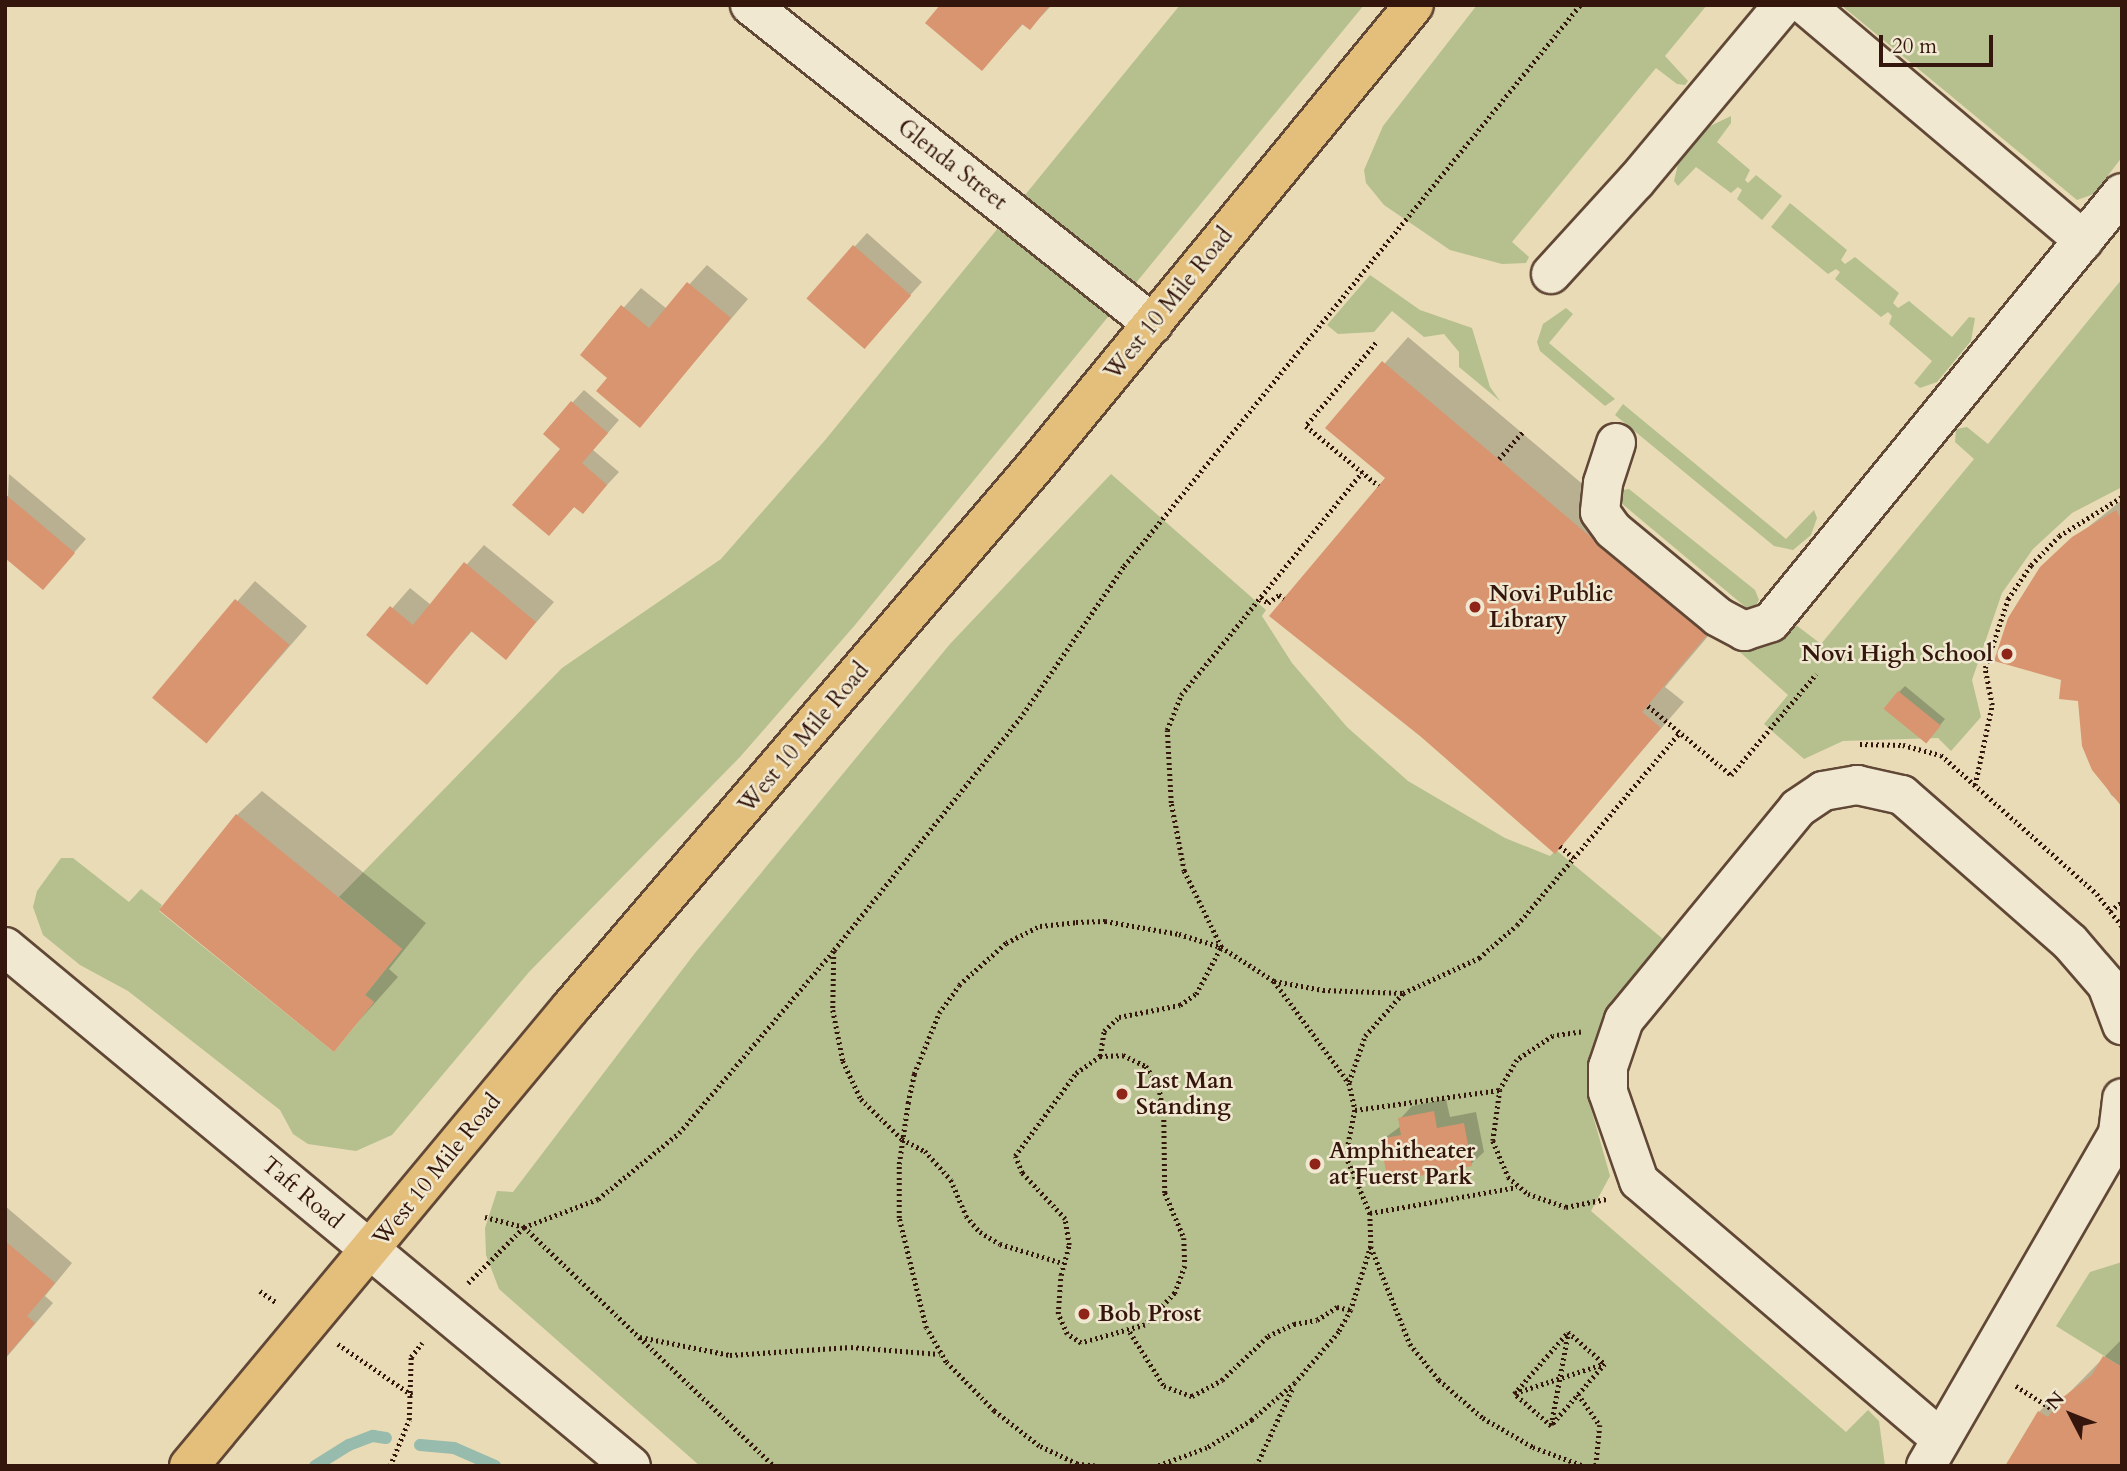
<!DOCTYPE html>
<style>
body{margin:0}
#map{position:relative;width:2127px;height:1471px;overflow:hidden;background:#e8dbb6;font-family:Cardo,serif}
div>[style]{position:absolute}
.green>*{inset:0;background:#b5c08e}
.shadow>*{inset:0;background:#0003;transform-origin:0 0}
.stream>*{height:12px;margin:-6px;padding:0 6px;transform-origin:6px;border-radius:6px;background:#97bbac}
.building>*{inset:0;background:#d89570;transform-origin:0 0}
.path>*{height:4.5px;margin-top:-2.25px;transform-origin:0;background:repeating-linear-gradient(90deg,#34160c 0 2px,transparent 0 5.5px)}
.roads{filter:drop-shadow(2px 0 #614736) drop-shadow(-2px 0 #614736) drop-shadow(0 2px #614736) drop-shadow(0 -2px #614736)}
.minor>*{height:38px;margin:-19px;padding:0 19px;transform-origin:19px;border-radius:19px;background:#f0e8d0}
.major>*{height:38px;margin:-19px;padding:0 19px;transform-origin:19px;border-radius:19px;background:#e4be7b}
.dots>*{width:19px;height:19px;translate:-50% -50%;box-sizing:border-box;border:4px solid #f0e8d0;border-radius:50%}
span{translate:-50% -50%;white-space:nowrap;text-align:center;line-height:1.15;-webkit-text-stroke:5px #f0e8d0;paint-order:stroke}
.street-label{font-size:23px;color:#34160c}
.poi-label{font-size:23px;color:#34160c;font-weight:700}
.left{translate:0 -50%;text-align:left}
.right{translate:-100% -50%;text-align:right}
.frame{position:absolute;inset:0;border:7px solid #34160c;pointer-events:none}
.north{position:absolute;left:2036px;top:1380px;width:70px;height:70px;-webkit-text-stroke:5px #f0e8d0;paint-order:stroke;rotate:312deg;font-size:19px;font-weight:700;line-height:28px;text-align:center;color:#34160c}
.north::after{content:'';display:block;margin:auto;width:24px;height:32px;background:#34160c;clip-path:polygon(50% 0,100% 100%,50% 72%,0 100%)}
.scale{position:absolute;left:1879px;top:35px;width:114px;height:32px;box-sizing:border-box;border:4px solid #34160c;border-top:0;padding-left:9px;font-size:21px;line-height:24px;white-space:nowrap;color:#34160c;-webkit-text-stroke:5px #f0e8d0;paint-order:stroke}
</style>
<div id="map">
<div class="green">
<div style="clip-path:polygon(1180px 5px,1364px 5px,855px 625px,740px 757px,529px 972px,392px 1135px,356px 1151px,308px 1144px,293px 1134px,280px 1110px,128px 991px,80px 965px,43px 935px,33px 907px,37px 891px,61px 858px,73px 858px,129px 902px,141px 889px,162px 905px,159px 911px,334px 1052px,374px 1002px,365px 995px,402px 949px,339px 897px,562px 668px,721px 559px,826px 439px)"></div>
<div style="clip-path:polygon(1477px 5px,1707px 5px,1665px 56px,1688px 81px,1685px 85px,1677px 84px,1656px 68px,1512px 242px,1529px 257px,1526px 263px,1502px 264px,1450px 250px,1384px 205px,1366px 183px,1364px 170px,1383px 126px)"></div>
<div style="clip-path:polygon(1841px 5px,2122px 5px,2122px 157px,2094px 194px,2077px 200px)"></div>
<div style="clip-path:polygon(1731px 116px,1731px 123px,1717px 142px,1750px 170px,1745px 180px,1748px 183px,1756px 175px,1782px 196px,1762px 220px,1737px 199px,1742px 190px,1738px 187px,1731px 193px,1696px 167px,1678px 186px,1674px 181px,1678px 164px,1704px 129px)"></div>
<div style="clip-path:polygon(1790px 203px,1847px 250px,1841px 260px,1845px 264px,1855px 257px,1899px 293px,1893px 303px,1898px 308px,1909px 301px,1952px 337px,1969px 317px,1975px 318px,1971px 341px,1937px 382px,1920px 388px,1914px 383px,1932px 361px,1889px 324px,1892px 316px,1888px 312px,1881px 317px,1835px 279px,1840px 272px,1836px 269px,1828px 274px,1771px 227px)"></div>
<div style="clip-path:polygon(1370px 275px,1420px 310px,1472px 328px,1490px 387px,1500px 401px,1459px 367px,1459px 352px,1444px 334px,1424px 337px,1392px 311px,1374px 332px,1338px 334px,1327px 325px)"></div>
<div style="clip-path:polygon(2122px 279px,2122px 487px,2072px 513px,2033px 549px,2002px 593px,1972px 680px,1981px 717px,1951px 751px,1938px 738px,1843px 741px,1804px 759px,1764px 724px,1788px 695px,1733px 646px,1796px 625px,1821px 644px,1974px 459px,1955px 442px,1956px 429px,1967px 427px,1988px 444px)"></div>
<div style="clip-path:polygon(1566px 308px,1573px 314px,1549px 343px,1615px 399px,1605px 406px,1540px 351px,1537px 342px,1543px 324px)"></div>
<div style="clip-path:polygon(1623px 404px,1786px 539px,1814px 510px,1817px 518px,1811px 535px,1793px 550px,1774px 546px,1615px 415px)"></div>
<div style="clip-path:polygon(1111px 474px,1266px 610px,1262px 616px,1292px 663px,1347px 727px,1408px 781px,1505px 838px,1550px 856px,1556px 850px,1663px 939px,1612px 1002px,1593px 1048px,1590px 1105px,1610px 1176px,1591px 1211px,1846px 1432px,1868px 1410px,1879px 1421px,1885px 1466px,700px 1466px,499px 1289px,486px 1255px,485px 1228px,497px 1191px,513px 1192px,695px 953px,950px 644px)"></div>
<div style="clip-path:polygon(1629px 489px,1755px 590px,1759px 600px,1754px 609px,1749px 610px,1614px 497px,1617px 491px)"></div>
<div style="clip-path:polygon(2122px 1262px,2122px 1367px,2056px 1326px,2090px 1272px)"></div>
</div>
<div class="shadow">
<div style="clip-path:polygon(942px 5px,1052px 5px,1030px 28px,1024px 23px,982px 69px)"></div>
<div style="clip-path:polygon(867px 233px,922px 282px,887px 321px,808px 298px)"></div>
<div style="clip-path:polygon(707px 265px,748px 299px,640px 425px,610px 378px,582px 355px,641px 288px,667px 309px)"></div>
<div style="clip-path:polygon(1408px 337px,1731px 609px,1665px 687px,1684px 702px,1555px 851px,1421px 735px,1388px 478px,1328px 428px)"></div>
<div style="clip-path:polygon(584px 390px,619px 420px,593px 450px,619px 472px,582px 512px,575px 506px,549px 534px,572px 403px)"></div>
<div style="clip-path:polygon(9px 474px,86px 539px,43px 588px,5px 556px)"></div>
<div style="clip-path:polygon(2122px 500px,2122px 803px,2111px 795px,2084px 746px,2062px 548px)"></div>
<div style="clip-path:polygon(484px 545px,554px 602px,506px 657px,473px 630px,427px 682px,369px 635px,410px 588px,431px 605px)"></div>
<div style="left:255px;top:581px;width:69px;height:154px;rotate:41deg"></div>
<div style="clip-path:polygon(1905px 686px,1945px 719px,1932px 735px,1899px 692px)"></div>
<div style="clip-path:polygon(262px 791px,426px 923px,389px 969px,398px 977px,333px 1050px,237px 815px)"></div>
<div style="clip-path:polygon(1446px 1099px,1450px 1117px,1476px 1112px,1484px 1152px,1471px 1164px,1382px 1140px,1401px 1126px,1400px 1119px,1412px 1106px)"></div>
<div style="clip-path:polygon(5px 1206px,72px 1263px,45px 1296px,53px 1303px,5px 1359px)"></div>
<div style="clip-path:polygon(2122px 1339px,2122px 1466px,2039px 1412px,2058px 1393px,2065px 1397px)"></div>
</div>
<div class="stream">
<div style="left:420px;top:1445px;width:34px;rotate:5deg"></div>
<div style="left:454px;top:1448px;width:45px;rotate:23.7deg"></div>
<div style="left:315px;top:1466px;width:40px;rotate:-32deg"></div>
<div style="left:349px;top:1445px;width:26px;rotate:-21deg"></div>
<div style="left:373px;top:1436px;width:13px;rotate:9deg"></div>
</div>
<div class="building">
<div style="clip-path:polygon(940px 5px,1050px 5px,1030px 30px,1022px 24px,982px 71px,925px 23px)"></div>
<div style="left:853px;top:245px;width:77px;height:71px;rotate:41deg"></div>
<div style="clip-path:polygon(687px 282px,731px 318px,640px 428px,596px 391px,607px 378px,580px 355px,621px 305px,649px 328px)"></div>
<div style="clip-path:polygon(1382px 361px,1707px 635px,1642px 712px,1661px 728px,1555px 854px,1420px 736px,1269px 616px,1385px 478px,1325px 428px)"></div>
<div style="clip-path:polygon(571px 401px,608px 433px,582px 463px,607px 485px,583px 514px,574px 507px,549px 536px,512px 505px,560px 449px,543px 434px)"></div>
<div style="clip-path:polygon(5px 494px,75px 553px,43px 590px,5px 558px)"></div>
<div style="clip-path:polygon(2116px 510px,2122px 521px,2122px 807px,2092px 770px,2082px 746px,2078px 701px,2059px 699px,2061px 680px,1994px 661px,2008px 618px,2040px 567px,2072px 537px)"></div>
<div style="clip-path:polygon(464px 562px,536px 622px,506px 660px,471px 631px,427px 685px,366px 635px,390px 606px,413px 625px)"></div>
<div style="left:235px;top:599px;width:71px;height:129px;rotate:40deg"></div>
<div style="left:1898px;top:691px;width:55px;height:23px;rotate:39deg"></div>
<div style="clip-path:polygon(236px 814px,402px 949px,365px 995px,374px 1002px,334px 1052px,159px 910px)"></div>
<div style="clip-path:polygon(1434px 1111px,1437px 1128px,1464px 1123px,1472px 1166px,1388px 1182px,1380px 1139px,1401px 1135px,1398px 1118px)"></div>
<div style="clip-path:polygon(5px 1241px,55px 1283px,27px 1316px,35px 1323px,5px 1358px)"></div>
<div style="clip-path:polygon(2103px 1356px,2122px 1367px,2122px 1466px,2005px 1466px,2038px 1411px,2048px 1417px,2062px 1398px,2092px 1375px)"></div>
</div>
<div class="path">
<div style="left:1376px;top:343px;width:109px;rotate:130.1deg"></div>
<div style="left:1306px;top:426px;width:94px;rotate:39.4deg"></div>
<div style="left:1499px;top:459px;width:38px;rotate:-49deg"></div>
<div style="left:1261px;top:597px;width:9px;rotate:41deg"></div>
<div style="left:1268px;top:603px;width:14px;rotate:-36deg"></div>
<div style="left:1279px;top:595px;width:6px;rotate:31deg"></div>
<div style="left:1648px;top:706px;width:108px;rotate:39.7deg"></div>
<div style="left:1731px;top:775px;width:132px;rotate:-49.9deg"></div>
<div style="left:1860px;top:744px;width:43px;rotate:1.3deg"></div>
<div style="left:1903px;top:745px;width:39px;rotate:15deg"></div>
<div style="left:1941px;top:755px;width:209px;rotate:41.7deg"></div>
<div style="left:2097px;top:894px;width:41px;rotate:52deg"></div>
<div style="left:1975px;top:785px;width:82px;rotate:-78deg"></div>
<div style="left:1992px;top:705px;width:38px;rotate:-101deg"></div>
<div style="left:1985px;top:668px;width:73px;rotate:-71.6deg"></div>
<div style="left:2008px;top:599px;width:41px;rotate:-55.9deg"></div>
<div style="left:2031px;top:565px;width:40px;rotate:-46deg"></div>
<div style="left:2059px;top:536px;width:74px;rotate:-31.8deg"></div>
<div style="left:1560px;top:846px;width:18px;rotate:41deg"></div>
<div style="left:2110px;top:911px;width:15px;rotate:-37deg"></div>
<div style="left:834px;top:951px;width:59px;rotate:91deg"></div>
<div style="left:833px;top:1010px;width:52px;rotate:78.9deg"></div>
<div style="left:843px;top:1061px;width:42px;rotate:64.7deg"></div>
<div style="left:861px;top:1099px;width:57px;rotate:44.3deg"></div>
<div style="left:902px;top:1139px;width:26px;rotate:28deg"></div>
<div style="left:925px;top:1151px;width:39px;rotate:48deg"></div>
<div style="left:951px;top:1180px;width:39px;rotate:67deg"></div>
<div style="left:966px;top:1216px;width:21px;rotate:49deg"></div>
<div style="left:980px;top:1232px;width:23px;rotate:31deg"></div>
<div style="left:1000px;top:1244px;width:66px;rotate:16.8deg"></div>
<div style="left:1274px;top:981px;width:50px;rotate:10.4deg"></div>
<div style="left:1323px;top:990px;width:80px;rotate:2.1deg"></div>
<div style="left:1403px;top:993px;width:84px;rotate:-24.7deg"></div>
<div style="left:1479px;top:958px;width:50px;rotate:-41deg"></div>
<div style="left:1517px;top:925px;width:253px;rotate:-49.8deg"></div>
<div style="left:1581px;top:1032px;width:28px;rotate:172deg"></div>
<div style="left:1553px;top:1036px;width:43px;rotate:146.3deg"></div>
<div style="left:1517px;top:1060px;width:34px;rotate:120deg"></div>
<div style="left:1500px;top:1090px;width:51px;rotate:97.8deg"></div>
<div style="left:1493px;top:1141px;width:39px;rotate:67deg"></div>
<div style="left:1508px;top:1177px;width:26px;rotate:40deg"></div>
<div style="left:1528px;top:1194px;width:40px;rotate:18.9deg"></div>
<div style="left:1566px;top:1207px;width:41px;rotate:-11.3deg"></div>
<div style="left:1123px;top:1055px;width:25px;rotate:26deg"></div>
<div style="left:1146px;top:1066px;width:25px;rotate:58deg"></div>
<div style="left:1159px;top:1087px;width:27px;rotate:80deg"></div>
<div style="left:1164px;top:1114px;width:79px;rotate:89.3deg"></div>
<div style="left:1165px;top:1193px;width:49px;rotate:67.1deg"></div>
<div style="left:1184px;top:1238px;width:28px;rotate:88deg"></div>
<div style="left:1185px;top:1266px;width:29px;rotate:110deg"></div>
<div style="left:1175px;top:1293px;width:44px;rotate:133.2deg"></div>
<div style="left:1145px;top:1325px;width:66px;rotate:164.3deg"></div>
<div style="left:1081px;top:1343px;width:17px;rotate:-147deg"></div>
<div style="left:1067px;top:1334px;width:22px;rotate:-114deg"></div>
<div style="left:1058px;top:1314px;width:39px;rotate:-86deg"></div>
<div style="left:1061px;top:1275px;width:31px;rotate:-75deg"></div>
<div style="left:1069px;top:1245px;width:26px;rotate:-99deg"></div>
<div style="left:1065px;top:1219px;width:63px;rotate:-133.1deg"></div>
<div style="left:1022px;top:1173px;width:18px;rotate:-112deg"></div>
<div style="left:1015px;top:1156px;width:103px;rotate:-53.7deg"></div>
<div style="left:1076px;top:1073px;width:29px;rotate:-35deg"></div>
<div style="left:1100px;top:1056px;width:23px;rotate:-2deg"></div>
<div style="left:1100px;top:1056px;width:25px;rotate:-81deg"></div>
<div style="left:1104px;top:1031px;width:21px;rotate:-43deg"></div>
<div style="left:1119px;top:1017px;width:62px;rotate:-11.1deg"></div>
<div style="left:1180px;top:1005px;width:19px;rotate:-35deg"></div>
<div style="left:1196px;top:994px;width:53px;rotate:-62deg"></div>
<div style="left:1221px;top:947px;width:85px;rotate:-116deg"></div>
<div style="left:1184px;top:871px;width:69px;rotate:-100.8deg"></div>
<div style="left:1171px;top:803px;width:73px;rotate:-93.1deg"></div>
<div style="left:1167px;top:730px;width:38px;rotate:-68deg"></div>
<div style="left:1181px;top:695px;width:287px;rotate:-50.9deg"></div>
<div style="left:1349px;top:1082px;width:49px;rotate:-70.8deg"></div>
<div style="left:1365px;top:1036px;width:57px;rotate:-48.5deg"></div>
<div style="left:1355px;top:1110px;width:146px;rotate:-7.9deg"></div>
<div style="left:1370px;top:1213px;width:149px;rotate:-10deg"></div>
<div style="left:485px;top:1217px;width:40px;rotate:14.4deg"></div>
<div style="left:524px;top:1227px;width:79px;rotate:-20.7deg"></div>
<div style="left:598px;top:1199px;width:104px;rotate:-39.2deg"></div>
<div style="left:679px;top:1133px;width:240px;rotate:-49.7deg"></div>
<div style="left:834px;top:950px;width:302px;rotate:-51.3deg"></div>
<div style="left:1023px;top:714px;width:179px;rotate:-55.7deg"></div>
<div style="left:1124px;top:566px;width:723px;rotate:-50.89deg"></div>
<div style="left:1371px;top:1247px;width:105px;rotate:68.1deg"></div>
<div style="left:1410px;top:1344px;width:46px;rotate:51.1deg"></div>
<div style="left:1439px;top:1380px;width:58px;rotate:40.8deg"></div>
<div style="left:1483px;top:1418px;width:58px;rotate:30.1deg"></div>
<div style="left:1533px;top:1447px;width:54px;rotate:20.4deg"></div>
<div style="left:468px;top:1283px;width:79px;rotate:-45deg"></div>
<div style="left:524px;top:1227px;width:346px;rotate:43.7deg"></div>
<div style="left:260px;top:1291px;width:19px;rotate:35deg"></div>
<div style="left:1130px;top:1332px;width:64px;rotate:57.8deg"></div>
<div style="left:1164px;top:1386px;width:30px;rotate:20deg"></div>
<div style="left:1192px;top:1396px;width:34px;rotate:-28deg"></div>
<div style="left:1222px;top:1380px;width:64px;rotate:-43.7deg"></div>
<div style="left:1268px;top:1336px;width:29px;rotate:-25deg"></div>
<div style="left:1294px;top:1324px;width:23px;rotate:-10deg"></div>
<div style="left:1317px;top:1320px;width:24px;rotate:-33deg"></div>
<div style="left:1337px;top:1307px;width:14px;rotate:12deg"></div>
<div style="left:1568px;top:1332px;width:49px;rotate:40.9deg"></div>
<div style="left:1605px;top:1364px;width:82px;rotate:131.1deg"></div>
<div style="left:1551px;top:1426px;width:49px;rotate:-139.1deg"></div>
<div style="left:1514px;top:1394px;width:82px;rotate:-48.9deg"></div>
<div style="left:640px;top:1337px;width:92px;rotate:11.3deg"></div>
<div style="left:730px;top:1355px;width:121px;rotate:-3.8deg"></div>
<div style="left:851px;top:1347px;width:89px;rotate:4.5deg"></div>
<div style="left:338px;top:1344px;width:90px;rotate:34.6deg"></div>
<div style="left:2016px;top:1386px;width:45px;rotate:32.3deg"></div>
<div style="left:1515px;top:1393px;width:93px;rotate:-18.2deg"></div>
<div style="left:1578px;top:1394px;width:38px;rotate:55deg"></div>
<div style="left:1600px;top:1425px;width:41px;rotate:95.6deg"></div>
<div style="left:1551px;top:1425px;width:94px;rotate:-79.5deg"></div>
<div style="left:390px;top:1466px;width:50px;rotate:-67.6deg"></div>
<div style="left:409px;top:1420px;width:63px;rotate:-88.2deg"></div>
<div style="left:411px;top:1357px;width:18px;rotate:-52deg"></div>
<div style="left:1095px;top:1466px;width:18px;rotate:-174deg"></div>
<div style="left:1077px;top:1464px;width:42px;rotate:-154.7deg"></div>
<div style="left:1039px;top:1446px;width:57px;rotate:-142.1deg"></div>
<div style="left:994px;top:1411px;width:69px;rotate:-134.4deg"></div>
<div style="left:946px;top:1362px;width:39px;rotate:-120deg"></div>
<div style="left:926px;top:1328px;width:113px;rotate:-103.8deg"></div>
<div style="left:899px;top:1218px;width:54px;rotate:-90deg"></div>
<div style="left:899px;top:1164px;width:62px;rotate:-81.6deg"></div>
<div style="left:908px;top:1103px;width:30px;rotate:-78deg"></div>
<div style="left:914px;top:1074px;width:66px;rotate:-67.7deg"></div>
<div style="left:939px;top:1013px;width:34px;rotate:-54deg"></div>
<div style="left:959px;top:985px;width:63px;rotate:-41.8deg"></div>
<div style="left:1006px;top:943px;width:38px;rotate:-27deg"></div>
<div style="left:1040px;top:926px;width:36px;rotate:-6deg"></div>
<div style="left:1076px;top:922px;width:29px;rotate:-2deg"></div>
<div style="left:1105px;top:921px;width:75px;rotate:10deg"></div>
<div style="left:1179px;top:934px;width:44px;rotate:17.2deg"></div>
<div style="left:1221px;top:947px;width:63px;rotate:32.7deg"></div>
<div style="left:1274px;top:981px;width:127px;rotate:53.7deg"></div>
<div style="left:1349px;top:1083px;width:28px;rotate:77deg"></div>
<div style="left:1355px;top:1110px;width:47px;rotate:101.1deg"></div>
<div style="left:1346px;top:1156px;width:62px;rotate:67.2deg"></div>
<div style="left:1370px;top:1213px;width:33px;rotate:88deg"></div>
<div style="left:1371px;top:1246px;width:67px;rotate:107.4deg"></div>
<div style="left:1351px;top:1310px;width:25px;rotate:119deg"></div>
<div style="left:1339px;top:1332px;width:67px;rotate:130.8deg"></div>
<div style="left:1295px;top:1383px;width:57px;rotate:139.3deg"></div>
<div style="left:1252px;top:1420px;width:53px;rotate:148.1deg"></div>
<div style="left:1207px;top:1448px;width:52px;rotate:159.8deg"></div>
<div style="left:1256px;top:1466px;width:87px;rotate:-64.9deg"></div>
</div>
<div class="roads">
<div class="minor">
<div style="left:750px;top:5px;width:514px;rotate:38.36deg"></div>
<div style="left:1805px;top:5px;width:365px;rotate:40.2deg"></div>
<div style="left:1551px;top:274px;width:126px;rotate:-47.6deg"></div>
<div style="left:1636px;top:181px;width:229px;rotate:-50.1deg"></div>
<div style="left:1616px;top:443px;width:42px;rotate:108deg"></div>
<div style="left:1603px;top:483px;width:29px;rotate:96deg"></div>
<div style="left:1600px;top:512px;width:22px;rotate:54deg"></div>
<div style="left:1613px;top:530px;width:136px;rotate:39.6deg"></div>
<div style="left:1718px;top:617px;width:30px;rotate:28deg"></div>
<div style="left:1744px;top:631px;width:28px;rotate:-18deg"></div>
<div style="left:1771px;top:622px;width:554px;rotate:-50.71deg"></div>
<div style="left:5px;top:947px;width:813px;rotate:39.66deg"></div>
<div style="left:1941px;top:1439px;width:397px;rotate:-139.5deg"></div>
<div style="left:1639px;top:1181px;width:94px;rotate:-109.2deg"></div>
<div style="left:1608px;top:1092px;width:25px;rotate:-90deg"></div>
<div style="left:1608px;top:1067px;width:50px;rotate:-71.2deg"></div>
<div style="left:1624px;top:1020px;width:274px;rotate:-50.6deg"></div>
<div style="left:1798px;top:808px;width:30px;rotate:-34deg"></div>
<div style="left:1823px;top:791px;width:35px;rotate:-10deg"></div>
<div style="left:1857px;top:785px;width:46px;rotate:12.5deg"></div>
<div style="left:1902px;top:795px;width:223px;rotate:41.2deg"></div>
<div style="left:2070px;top:942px;width:57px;rotate:49.3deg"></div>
<div style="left:2107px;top:985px;width:43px;rotate:69.4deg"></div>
<div style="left:1926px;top:1466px;width:384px;rotate:-60deg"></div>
<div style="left:2118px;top:1133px;width:35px;rotate:-83deg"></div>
</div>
<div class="major">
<div style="left:189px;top:1466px;width:597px;rotate:-50.23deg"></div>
<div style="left:571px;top:1007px;width:714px;rotate:-49.37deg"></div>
<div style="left:1036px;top:465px;width:595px;rotate:-50.59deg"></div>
</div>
</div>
<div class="dots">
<div style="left:1475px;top:607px;background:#8f2418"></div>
<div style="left:2007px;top:654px;background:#8f2418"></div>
<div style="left:1122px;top:1094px;background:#8f2418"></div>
<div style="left:1315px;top:1164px;background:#8f2418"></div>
<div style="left:1084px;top:1314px;background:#8f2418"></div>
</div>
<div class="street-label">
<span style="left:952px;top:165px;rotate:38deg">Glenda Street</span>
<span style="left:1169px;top:304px;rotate:-51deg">West 10 Mile Road</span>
<span style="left:804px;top:738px;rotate:-50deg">West 10 Mile Road</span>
<span style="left:437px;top:1170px;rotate:-51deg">West 10 Mile Road</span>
<span style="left:302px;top:1193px;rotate:40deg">Taft Road</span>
</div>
<div class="poi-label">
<span class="left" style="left:1489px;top:607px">Novi Public<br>Library</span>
<span class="right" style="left:1993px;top:654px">Novi High School</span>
<span class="left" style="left:1136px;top:1094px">Last Man<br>Standing</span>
<span class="left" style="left:1329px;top:1164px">Amphitheater<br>at Fuerst Park</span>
<span class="left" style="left:1098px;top:1314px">Bob Prost</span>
</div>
<div class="frame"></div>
<div class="north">N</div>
<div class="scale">20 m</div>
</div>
